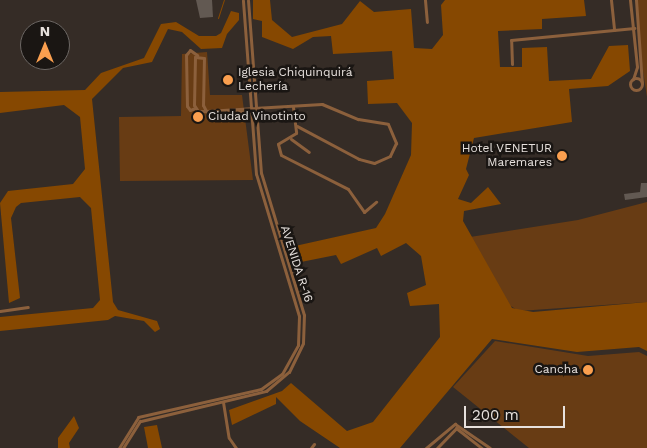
<!DOCTYPE html>
<meta charset="utf-8">
<style>
body{margin:0}
#map{position:relative;width:647px;height:448px;overflow:hidden;background:#352c26;font-family:"Work Sans",sans-serif}
div>[style]{position:absolute}
.green>*{inset:0;background:#683c14}
.water>*{inset:0;background:#864801}
.stream>*{height:1px;margin:-0.5px;padding:0 0.5px;transform-origin:0.5px;border-radius:0.5px;background:#864801}
.building>*{inset:0;background:#625952}
.minor>*{height:3px;margin:-1.5px;padding:0 1.5px;transform-origin:1.5px;border-radius:1.5px;background:#8c603c}
.minor>.ring{margin:-1.5px;padding:0;box-sizing:content-box;background:none;border:3px solid #8c603c;border-radius:50%}
.dots>*{width:14px;height:14px;translate:-50% -50%;box-sizing:border-box;border:2px solid #1a1613;border-radius:50%}
span{translate:-50% -50%;white-space:nowrap;text-align:center;line-height:1.15;-webkit-text-stroke:5px #1a1613;paint-order:stroke}
.poi-label{font-size:12px;color:#e7e1dd}
.left{translate:0 -50%;text-align:left}
.right{translate:-100% -50%;text-align:right}
.street-label{font-size:12px;color:#e7e1dd}
.north{position:absolute;left:20px;top:20px;width:50px;height:50px;box-sizing:border-box;background:#1a1613;border:1px solid #6c6764;border-radius:50%;rotate:0deg;font-size:14px;font-weight:700;line-height:20px;text-align:center;color:#e7e1dd}
.north::after{content:'';display:block;margin:auto;width:18px;height:22px;background:#fa9f4f;clip-path:polygon(50% 0,100% 100%,50% 72%,0 100%)}
.scale{position:absolute;left:464px;top:406px;width:101px;height:22px;box-sizing:border-box;border:2px solid #e7e1dd;border-top:0;padding-left:6px;font-size:15px;line-height:18px;white-space:nowrap;color:#e7e1dd;-webkit-text-stroke:4px #1a1613;paint-order:stroke}
</style>
<div id="map">
<div class="green">
<div style="clip-path:polygon(636px 0,647px 0,647px 97px,642px 65px)"></div>
<div style="clip-path:polygon(207px 52px,210px 95px,242px 95px,253px 180px,120px 181px,119px 117px,181px 116px,182px 54px)"></div>
<div style="clip-path:polygon(647px 202px,647px 302px,519px 311px,509px 305px,470px 237px,578px 220px)"></div>
<div style="clip-path:polygon(495px 341px,588px 356px,639px 352px,647px 356px,647px 448px,529px 448px,453px 387px)"></div>
</div>
<div class="water">
<div style="clip-path:polygon(253px 0,270px 0,272px 20px,292px 37px,342px 24px,360px 1px,374px 12px,411px 9px,414px 48px,432px 49px,443px 35px,441px 5px,445px 0,584px 0,586px 16px,542px 19px,542px 29px,498px 31px,500px 67px,522px 67px,522px 48px,547px 47px,549px 81px,591px 79px,609px 46px,628px 45px,630px 71px,608px 86px,569px 89px,572px 122px,474px 138px,466px 169px,469px 175px,458px 199px,471px 203px,488px 187px,501px 204px,464px 211px,463px 221px,512px 308px,533px 312px,647px 302px,647px 351px,639px 347px,577px 352px,492px 339px,400px 448px,340px 448px,300px 421px,276px 397px,276px 404px,232px 425px,229px 410px,282px 391px,291px 383px,347px 431px,373px 422px,440px 337px,439px 304px,410px 306px,407px 293px,426px 285px,421px 256px,406px 243px,381px 256px,377px 248px,341px 264px,336px 255px,291px 264px,286px 248px,376px 228px,385px 214px,411px 155px,412px 123px,397px 103px,368px 104px,367px 81px,394px 79px,392px 51px,333px 54px,331px 36px,313px 37px,293px 49px,262px 37px,262px 21px,253px 19px)"></div>
<div style="clip-path:polygon(231px 11px,239px 13px,239px 20px,227px 34px,222px 48px,201px 49px,182px 32px,168px 29px,152px 62px,123px 68px,92px 99px,113px 302px,118px 310px,157px 321px,160px 329px,155px 332px,144px 321px,115px 316px,108px 320px,0 331px,0 317px,93px 308px,100px 300px,91px 208px,80px 197px,21px 203px,16px 207px,11px 218px,20px 298px,9px 303px,0 203px,8px 191px,73px 184px,85px 169px,80px 117px,64px 105px,0 113px,0 92px,85px 90px,101px 73px,144px 58px,161px 24px,176px 22px,199px 36px,216px 36px,221px 33px)"></div>
<div style="clip-path:polygon(74px 416px,79px 428px,69px 443px,70px 448px,58px 448px,58px 438px)"></div>
<div style="clip-path:polygon(157px 425px,162px 448px,148px 448px,144px 427px)"></div>
</div>
<div class="stream">
<div style="left:218px;top:18px;width:19px;rotate:-72deg"></div>
</div>
<div class="building">
<div style="clip-path:polygon(196px 0,212px 0,213px 17px,200px 18px)"></div>
<div style="clip-path:polygon(641px 183px,647px 183px,647px 197px,625px 200px,624px 194px,640px 192px)"></div>
</div>
<div class="minor">
<div style="left:425px;top:0;width:22px;rotate:85deg"></div>
<div style="left:611px;top:0;width:30px;rotate:84deg"></div>
<div style="left:630px;top:0;width:67px;rotate:84deg"></div>
<div style="left:637px;top:67px;width:13px;rotate:108deg"></div>
<div style="left:636px;top:0;width:83px;rotate:85.9deg"></div>
<div style="left:512px;top:64px;width:24px;rotate:-92deg"></div>
<div style="left:511px;top:40px;width:124px;rotate:-5.6deg"></div>
<div class="ring" style="left:630px;top:78px;width:9px;height:9px"></div>
<div style="left:293px;top:107px;width:26px;rotate:83deg"></div>
<div style="left:296px;top:133px;width:21px;rotate:149deg"></div>
<div style="left:278px;top:144px;width:11px;rotate:75deg"></div>
<div style="left:281px;top:155px;width:75px;rotate:26.9deg"></div>
<div style="left:348px;top:189px;width:28px;rotate:55deg"></div>
<div style="left:364px;top:212px;width:16px;rotate:-40deg"></div>
<div style="left:195px;top:108px;width:5px;rotate:158deg"></div>
<div style="left:190px;top:110px;width:5px;rotate:-127deg"></div>
<div style="left:187px;top:106px;width:51px;rotate:-91.1deg"></div>
<div style="left:186px;top:55px;width:6px;rotate:-51deg"></div>
<div style="left:190px;top:50px;width:9px;rotate:36deg"></div>
<div style="left:251px;top:112px;width:53px;rotate:-178.9deg"></div>
<div style="left:198px;top:111px;width:7px;rotate:-124deg"></div>
<div style="left:194px;top:105px;width:48px;rotate:-88.8deg"></div>
<div style="left:195px;top:57px;width:9px;rotate:6deg"></div>
<div style="left:204px;top:58px;width:47px;rotate:91.2deg"></div>
<div style="left:203px;top:105px;width:7px;rotate:63deg"></div>
<div style="left:206px;top:111px;width:116px;rotate:-3.5deg"></div>
<div style="left:322px;top:104px;width:39px;rotate:23deg"></div>
<div style="left:358px;top:119px;width:30px;rotate:9deg"></div>
<div style="left:388px;top:124px;width:21px;rotate:67deg"></div>
<div style="left:396px;top:143px;width:14px;rotate:115deg"></div>
<div style="left:390px;top:156px;width:17px;rotate:156deg"></div>
<div style="left:374px;top:163px;width:16px;rotate:-165deg"></div>
<div style="left:359px;top:159px;width:70px;rotate:-152deg"></div>
<div style="left:291px;top:139px;width:22px;rotate:36deg"></div>
<div style="left:0;top:311px;width:28px;rotate:-8deg"></div>
<div style="left:223px;top:402px;width:36px;rotate:81deg"></div>
<div style="left:229px;top:438px;width:12px;rotate:55deg"></div>
<div style="left:138px;top:417px;width:126px;rotate:-12.8deg"></div>
<div style="left:261px;top:389px;width:26px;rotate:-36deg"></div>
<div style="left:282px;top:374px;width:33px;rotate:-61deg"></div>
<div style="left:298px;top:345px;width:29px;rotate:-88deg"></div>
<div style="left:299px;top:316px;width:148px;rotate:-106.8deg"></div>
<div style="left:256px;top:174px;width:174px;rotate:-94.3deg"></div>
<div style="left:141px;top:421px;width:129px;rotate:-13.5deg"></div>
<div style="left:266px;top:391px;width:30px;rotate:-40deg"></div>
<div style="left:289px;top:372px;width:32px;rotate:-64deg"></div>
<div style="left:303px;top:343px;width:28px;rotate:-88deg"></div>
<div style="left:304px;top:315px;width:148px;rotate:-106.8deg"></div>
<div style="left:261px;top:173px;width:173px;rotate:-94.3deg"></div>
<div style="left:119px;top:448px;width:36px;rotate:-58deg"></div>
<div style="left:123px;top:448px;width:32px;rotate:-58deg"></div>
<div style="left:311px;top:448px;width:5px;rotate:-53deg"></div>
<div style="left:426px;top:448px;width:38px;rotate:-40deg"></div>
<div style="left:455px;top:424px;width:42px;rotate:34.4deg"></div>
<div style="left:437px;top:448px;width:28px;rotate:-46deg"></div>
<div style="left:456px;top:428px;width:33px;rotate:38deg"></div>
</div>
<div class="dots">
<div style="left:228px;top:80px;background:#fa9f4f"></div>
<div style="left:198px;top:117px;background:#fa9f4f"></div>
<div style="left:562px;top:156px;background:#fa9f4f"></div>
<div style="left:588px;top:370px;background:#fa9f4f"></div>
</div>
<div class="poi-label">
<span class="left" style="left:238px;top:80px">Iglesia Chiquinquirá<br>Lechería</span>
<span class="left" style="left:208px;top:117px">Ciudad Vinotinto</span>
<span class="right" style="left:552px;top:156px">Hotel VENETUR<br>Maremares</span>
<span class="right" style="left:578px;top:370px">Cancha</span>
</div>
<div class="street-label">
<span style="left:296px;top:264px;rotate:72deg">AVENIDA R-16</span>
</div>
<div class="north">N</div>
<div class="scale">200 m</div>
</div>
